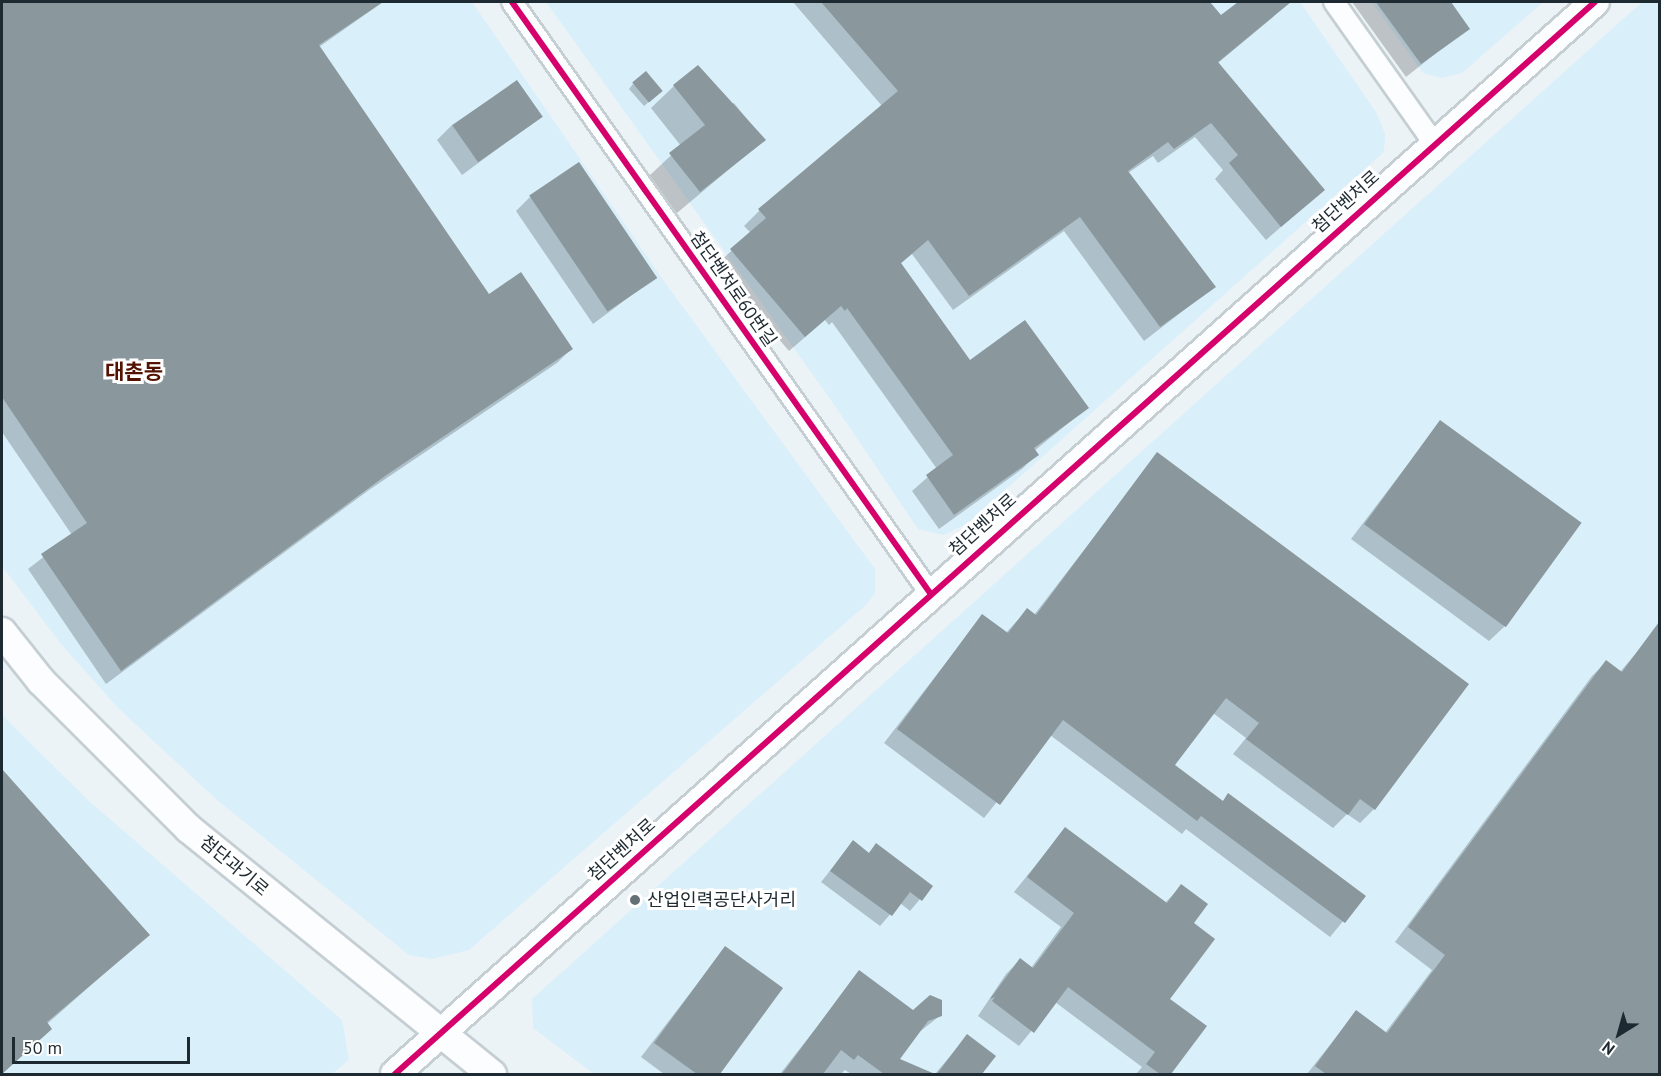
<!DOCTYPE html>
<meta charset="utf-8">
<style>
body{margin:0}
#map{position:relative;width:1661px;height:1076px;overflow:hidden;background:#ecf3f7;font-family:"PT Sans","Noto Sans KR",sans-serif}
div>[style]{position:absolute}
.built>*{inset:0;background:#d9effa}
.shadow>*{inset:0;background:#0003}
.building>*{inset:0;background:#8a979c;transform-origin:0 0}
.roads{filter:drop-shadow(2px 0 #c4ced3) drop-shadow(-2px 0 #c4ced3) drop-shadow(0 2px #c4ced3) drop-shadow(0 -2px #c4ced3)}
.street>*{height:20px;margin:-10px;padding:0 10px;transform-origin:10px;border-radius:10px;background:#fcfdfe}
.secondary>*{height:28px;margin:-14px;padding:0 14px;transform-origin:14px;border-radius:14px;background:#fcfdfe}
.cycleway>*{height:6px;margin:-3px;padding:0 3px;transform-origin:3px;border-radius:3px;background:#d6006c}
.dots>*{width:16px;height:16px;translate:-50% -50%;box-sizing:border-box;border:3px solid #fff;border-radius:50%}
span{translate:-50% -50%;white-space:nowrap;text-align:center;line-height:1.15;-webkit-text-stroke:6px #fff;paint-order:stroke}
.street-label{font-size:18px;color:#1d2a31}
.poi-label{font-size:18px;color:#1d2a31}
.left{translate:0 -50%;text-align:left}
.quarter-label{font-size:21px;color:#541300;font-weight:700}
.frame{position:absolute;inset:0;border:3px solid #1d2a31;pointer-events:none}
.north{position:absolute;left:1589px;top:1004px;width:60px;height:60px;-webkit-text-stroke:4px #fff;paint-order:stroke;rotate:217deg;font-size:16px;font-weight:700;line-height:24px;text-align:center;color:#1d2a31}
.north::after{content:'';display:block;margin:auto;width:21px;height:27px;background:#1d2a31;clip-path:polygon(50% 0,100% 100%,50% 72%,0 100%)}
.scale{position:absolute;left:12px;top:1037px;width:178px;height:27px;box-sizing:border-box;border:3px solid #1d2a31;border-top:0;padding-left:8px;font-size:18px;line-height:21px;white-space:nowrap;color:#1d2a31;-webkit-text-stroke:4px #fff;paint-order:stroke}
</style>
<div id="map">
<div class="built">
<div style="clip-path:polygon(2px 2px,472px 2px,666px 284px,875px 569px,875px 593px,867px 604px,469px 950px,432px 959px,409px 955px,217px 800px,117px 707px,61px 644px,2px 566px)"></div>
<div style="clip-path:polygon(546px 2px,1300px 2px,1376px 112px,1385px 134px,1384px 152px,967px 524px,943px 535px,918px 529px,833px 403px)"></div>
<div style="clip-path:polygon(1372px 2px,1543px 2px,1462px 73px,1442px 78px,1423px 73px)"></div>
<div style="clip-path:polygon(1642px 2px,1659px 2px,1659px 1074px,594px 1074px,533px 1028px,532px 999px)"></div>
<div style="clip-path:polygon(2px 715px,89px 801px,342px 1020px,349px 1060px,332px 1074px,2px 1074px)"></div>
</div>
<div class="shadow">
<div style="clip-path:polygon(2px 2px,383px 2px,319px 47px,489px 296px,571px 349px,557px 363px,369px 490px,106px 684px,28px 569px,72px 535px,2px 432px)"></div>
<div style="clip-path:polygon(793px 2px,1086px 2px,1098px 16px,1115px 2px,1208px 2px,1221px 17px,1240px 2px,1285px 2px,1272px 18px,1218px 63px,1323px 190px,1266px 240px,1215px 179px,1223px 170px,1195px 137px,1158px 163px,1153px 156px,1128px 173px,1214px 287px,1144px 341px,1064px 231px,953px 310px,912px 254px,900px 264px,970px 362px,1087px 408px,1034px 451px,1037px 454px,1022px 469px,939px 529px,912px 491px,937px 469px,832px 322px,829px 325px,825px 320px,789px 351px,716px 265px,751px 233px,744px 226px,759px 211px,882px 106px)"></div>
<div style="clip-path:polygon(1352px 2px,1449px 2px,1468px 28px,1406px 77px)"></div>
<div style="clip-path:polygon(516px 82px,541px 117px,462px 175px,437px 140px,452px 125px)"></div>
<div style="clip-path:polygon(633px 84px,657px 95px,644px 106px,629px 89px)"></div>
<div style="clip-path:polygon(674px 86px,730px 106px,734px 103px,764px 140px,677px 213px,648px 177px,681px 146px,651px 108px)"></div>
<div style="clip-path:polygon(530px 197px,656px 277px,593px 324px,516px 211px)"></div>
<div style="clip-path:polygon(1440px 422px,1504px 627px,1489px 641px,1351px 539px)"></div>
<div style="clip-path:polygon(1158px 454px,1374px 809px,1360px 823px,1347px 814px,1333px 828px,1233px 754px,1246px 738px,1213px 713px,1173px 766px,1222px 802px,1229px 795px,1364px 896px,1330px 937px,1186px 829px,1182px 834px,1050px 735px,984px 818px,884px 743px,982px 616px,1005px 634px,1027px 610px,1034px 615px)"></div>
<div style="clip-path:polygon(1654px 632px,1660px 636px,1660px 1074px,1307px 1074px,1356px 1012px,1385px 1033px,1432px 970px,1395px 942px,1592px 676px,1606px 662px,1620px 672px)"></div>
<div style="clip-path:polygon(2px 772px,148px 935px,47px 1024px,50px 1029px,2px 1074px)"></div>
<div style="clip-path:polygon(1065px 829px,1165px 903px,1181px 886px,1191px 923px,1168px 1000px,1205px 1026px,1169px 1074px,1136px 1074px,1142px 1067px,1055px 1002px,1019px 1046px,978px 1016px,1006px 974px,1020px 960px,1031px 968px,1061px 927px,1014px 892px)"></div>
<div style="clip-path:polygon(853px 842px,868px 854px,876px 845px,931px 886px,910px 911px,900px 903px,880px 926px,821px 882px)"></div>
<div style="clip-path:polygon(725px 948px,781px 989px,718px 1074px,664px 1074px,641px 1057px)"></div>
<div style="clip-path:polygon(860px 972px,914px 1012px,941px 1015px,918px 1033px,898px 1060px,921px 1074px,851px 1074px,845px 1070px,841px 1074px,780px 1074px)"></div>
<div style="clip-path:polygon(967px 1036px,994px 1056px,980px 1074px,935px 1074px)"></div>
</div>
<div class="building">
<div style="clip-path:polygon(2px 2px,383px 2px,319px 45px,489px 294px,521px 272px,573px 349px,385px 476px,121px 671px,41px 554px,87px 523px,2px 397px)"></div>
<div style="clip-path:polygon(821px 2px,1210px 2px,1221px 15px,1238px 2px,1291px 2px,1218px 62px,1325px 190px,1281px 227px,1229px 163px,1238px 155px,1211px 123px,1174px 149px,1168px 142px,1128px 171px,1216px 287px,1160px 327px,1080px 217px,969px 296px,928px 240px,901px 263px,970px 360px,1025px 320px,1089px 408px,1034px 448px,1039px 455px,954px 515px,926px 475px,953px 455px,847px 308px,845px 311px,841px 306px,805px 337px,730px 249px,766px 218px,758px 209px,898px 91px)"></div>
<div style="clip-path:polygon(1376px 2px,1451px 2px,1470px 29px,1421px 64px)"></div>
<div style="clip-path:polygon(698px 65px,766px 140px,700px 192px,669px 153px,705px 125px,673px 85px)"></div>
<div style="left:646px;top:71px;width:26px;height:18px;rotate:50deg"></div>
<div style="left:517px;top:80px;width:45px;height:79px;rotate:55deg"></div>
<div style="left:579px;top:162px;width:140px;height:60px;rotate:56deg"></div>
<div style="left:1440px;top:420px;width:175px;height:129px;rotate:36deg"></div>
<div style="clip-path:polygon(1157px 452px,1469px 684px,1375px 810px,1360px 799px,1348px 815px,1246px 739px,1259px 723px,1226px 698px,1175px 765px,1223px 801px,1228px 793px,1366px 896px,1345px 923px,1201px 816px,1197px 821px,1063px 720px,1000px 805px,897px 729px,982px 614px,1008px 633px,1027px 608px,1036px 615px)"></div>
<div style="clip-path:polygon(1659px 622px,1659px 1074px,1326px 1074px,1315px 1066px,1356px 1010px,1387px 1033px,1445px 955px,1408px 927px,1606px 660px,1622px 672px)"></div>
<div style="clip-path:polygon(2px 769px,150px 935px,47px 1022px,52px 1029px,2px 1074px)"></div>
<div style="clip-path:polygon(1065px 827px,1167px 903px,1181px 884px,1208px 904px,1194px 923px,1215px 939px,1170px 999px,1207px 1026px,1171px 1074px,1160px 1074px,1146px 1064px,1155px 1052px,1068px 987px,1034px 1033px,992px 1001px,995px 997px,990px 999px,1020px 958px,1033px 968px,1074px 913px,1027px 877px)"></div>
<div style="clip-path:polygon(853px 840px,869px 853px,876px 843px,933px 886px,922px 901px,910px 892px,892px 916px,830px 871px)"></div>
<div style="clip-path:polygon(725px 946px,783px 988px,720px 1074px,697px 1074px,654px 1043px)"></div>
<div style="clip-path:polygon(859px 970px,913px 1010px,930px 995px,942px 1000px,942px 1016px,928px 1021px,900px 1059px,935px 1074px,884px 1074px,858px 1055px,854px 1060px,841px 1050px,823px 1074px,782px 1074px)"></div>
<div style="clip-path:polygon(967px 1034px,996px 1056px,982px 1074px,937px 1074px)"></div>
</div>
<div class="roads">
<div class="street">
<div style="left:512px;top:2px;width:724px;rotate:54.73deg"></div>
<div style="left:1334px;top:2px;width:173px;rotate:54.7deg"></div>
</div>
<div class="secondary">
<div style="left:2px;top:632px;width:63px;rotate:51.5deg"></div>
<div style="left:41px;top:681px;width:209px;rotate:45deg"></div>
<div style="left:189px;top:829px;width:390px;rotate:39deg"></div>
<div style="left:395px;top:1074px;width:1609px;rotate:-41.78deg"></div>
</div>
</div>
<div class="cycleway">
<div style="left:512px;top:2px;width:724px;rotate:54.73deg"></div>
<div style="left:395px;top:1074px;width:1609px;rotate:-41.78deg"></div>
</div>
<div class="dots">
<div style="left:635px;top:900px;background:#657076"></div>
</div>
<div class="street-label">
<span style="left:1346px;top:202px;rotate:-42deg">첨단벤처로</span>
<span style="left:733px;top:289px;rotate:55deg">첨단벤처로60번길</span>
<span style="left:983px;top:525px;rotate:-42deg">첨단벤처로</span>
<span style="left:622px;top:850px;rotate:-42deg">첨단벤처로</span>
<span style="left:234px;top:866px;rotate:40deg">첨단과기로</span>
</div>
<div class="poi-label">
<span class="left" style="left:647px;top:900px">산업인력공단사거리</span>
</div>
<div class="quarter-label">
<span style="left:134px;top:372px">대촌동</span>
</div>
<div class="frame"></div>
<div class="north">N</div>
<div class="scale">50 m</div>
</div>
